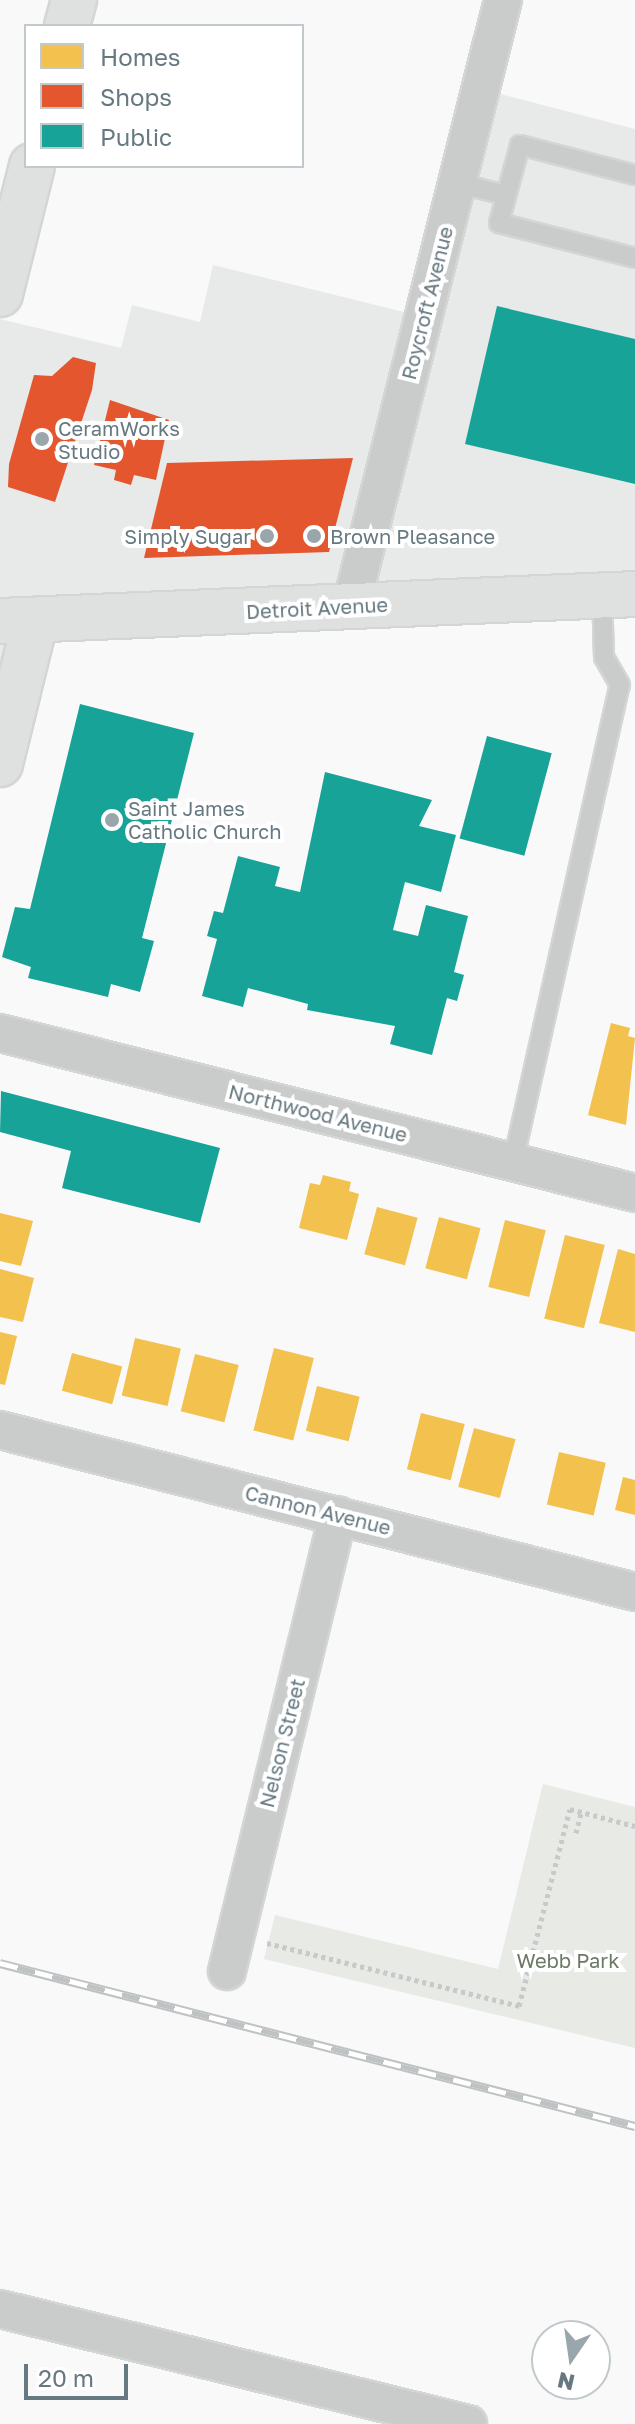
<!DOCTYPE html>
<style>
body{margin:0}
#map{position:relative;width:635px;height:2424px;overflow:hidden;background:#f9f9f9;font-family:"Golos Text",sans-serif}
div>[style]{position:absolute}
.built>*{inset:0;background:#e8e9e9}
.green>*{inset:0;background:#e8eae6}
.homes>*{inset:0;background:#f2c14e;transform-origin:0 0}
.shops>*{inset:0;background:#e4572e}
.public>*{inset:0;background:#17a398;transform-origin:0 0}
.path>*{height:5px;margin-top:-2.5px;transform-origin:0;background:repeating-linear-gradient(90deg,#c8c9ca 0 4px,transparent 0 8px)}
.roads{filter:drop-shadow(2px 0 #d4d5d5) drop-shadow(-2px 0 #d4d5d5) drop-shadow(0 2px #d4d5d5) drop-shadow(0 -2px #d4d5d5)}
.lane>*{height:18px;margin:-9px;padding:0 9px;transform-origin:9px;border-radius:9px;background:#cacccc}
.street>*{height:36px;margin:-18px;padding:0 18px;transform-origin:18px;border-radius:18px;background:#cacccc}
.secondary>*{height:44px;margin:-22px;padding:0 22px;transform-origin:22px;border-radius:22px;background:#dfe0e0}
.primary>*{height:44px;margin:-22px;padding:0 22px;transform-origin:22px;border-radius:22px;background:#dfe0e0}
.rail>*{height:9px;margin-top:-4.5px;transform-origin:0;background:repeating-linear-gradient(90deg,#fff 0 18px,#bfc2c3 0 36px);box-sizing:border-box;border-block:2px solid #bfc2c3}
.dots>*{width:22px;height:22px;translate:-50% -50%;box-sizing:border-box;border:4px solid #fff;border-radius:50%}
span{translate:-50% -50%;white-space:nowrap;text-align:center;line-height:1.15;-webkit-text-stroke:8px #fff;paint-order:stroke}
.street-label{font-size:20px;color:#667981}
.poi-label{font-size:20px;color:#667981}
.left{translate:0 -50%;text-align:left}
.right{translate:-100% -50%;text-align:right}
.park-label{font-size:20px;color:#6b7965}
.legend{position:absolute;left:24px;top:24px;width:280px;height:144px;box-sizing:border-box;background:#fff;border:2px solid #c2c9cd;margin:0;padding:10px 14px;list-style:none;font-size:24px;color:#667981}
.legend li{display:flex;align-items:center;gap:16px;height:40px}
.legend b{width:40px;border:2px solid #c2c9cd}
.north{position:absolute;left:531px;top:2320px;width:80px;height:80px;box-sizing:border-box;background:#fff;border:2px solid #c2c9cd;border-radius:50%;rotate:193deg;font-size:22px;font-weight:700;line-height:32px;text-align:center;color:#667981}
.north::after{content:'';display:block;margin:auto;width:28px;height:36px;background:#99a6ab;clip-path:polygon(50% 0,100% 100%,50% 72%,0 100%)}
.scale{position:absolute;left:24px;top:2364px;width:104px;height:36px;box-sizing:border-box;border:4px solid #667981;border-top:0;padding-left:10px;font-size:24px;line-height:28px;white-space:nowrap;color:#667981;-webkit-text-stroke:6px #fff;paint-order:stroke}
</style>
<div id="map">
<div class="built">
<div style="clip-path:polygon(469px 86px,635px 129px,635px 609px,24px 628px,0 731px,0 319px,121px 348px,132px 305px,200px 322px,213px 265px,412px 314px)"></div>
</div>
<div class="green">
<div style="clip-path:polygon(543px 1784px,635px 1807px,635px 2048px,264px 1959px,275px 1915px,498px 1969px)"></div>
</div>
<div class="homes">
<div style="clip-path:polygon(611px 1023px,630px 1028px,628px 1036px,635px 1038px,626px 1125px,588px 1115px)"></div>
<div style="clip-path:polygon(323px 1175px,351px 1182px,349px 1191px,359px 1194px,347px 1240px,299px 1228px,310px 1183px,320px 1185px)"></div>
<div style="left:377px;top:1207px;width:42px;height:49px;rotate:15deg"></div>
<div style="clip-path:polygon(0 1213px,33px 1221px,21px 1266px,0 1261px)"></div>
<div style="left:439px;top:1217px;width:43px;height:53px;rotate:15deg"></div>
<div style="left:505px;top:1220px;width:42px;height:69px;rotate:14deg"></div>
<div style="left:565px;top:1235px;width:41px;height:86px;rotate:14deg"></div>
<div style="clip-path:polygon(618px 1249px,635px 1254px,635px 1332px,599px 1323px)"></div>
<div style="clip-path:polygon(0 1269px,34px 1278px,23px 1322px,0 1317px)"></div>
<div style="clip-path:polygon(0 1332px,17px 1336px,5px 1385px,0 1384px)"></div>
<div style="left:135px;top:1338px;width:47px;height:59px;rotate:13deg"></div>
<div style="left:274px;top:1348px;width:41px;height:85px;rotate:14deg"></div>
<div style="left:72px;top:1353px;width:52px;height:39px;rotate:15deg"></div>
<div style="left:195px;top:1354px;width:45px;height:59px;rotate:14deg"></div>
<div style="left:317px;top:1386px;width:44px;height:46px;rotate:14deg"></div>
<div style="left:421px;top:1413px;width:45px;height:58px;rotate:14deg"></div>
<div style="left:474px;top:1428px;width:43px;height:61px;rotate:15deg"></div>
<div style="left:559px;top:1452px;width:48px;height:54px;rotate:13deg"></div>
<div style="clip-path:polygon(623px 1477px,635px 1480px,635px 1515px,615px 1510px)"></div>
</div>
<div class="shops">
<div style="clip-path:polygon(73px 357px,96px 363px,92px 390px,55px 502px,8px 487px,9px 464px,34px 375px,52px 376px)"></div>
<div style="clip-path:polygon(110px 400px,169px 420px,156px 480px,134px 475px,131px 485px,114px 480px,116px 470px,94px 465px)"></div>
<div style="clip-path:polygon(353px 458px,329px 552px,144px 558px,167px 463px)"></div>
</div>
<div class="public">
<div style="clip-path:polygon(497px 306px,635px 339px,635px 484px,465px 444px)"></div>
<div style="clip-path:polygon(80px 704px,194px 733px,142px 938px,154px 941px,140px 992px,111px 984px,108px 997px,28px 978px,31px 967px,2px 957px,15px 907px,30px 909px)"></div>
<div style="left:487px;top:736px;width:67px;height:106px;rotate:15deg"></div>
<div style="clip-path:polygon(325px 772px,432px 800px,419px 826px,456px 835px,441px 892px,405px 882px,393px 930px,418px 936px,426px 905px,468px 916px,454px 972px,464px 975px,457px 1001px,447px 998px,432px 1055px,390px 1044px,395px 1026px,307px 1010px,308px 1004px,248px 988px,243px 1007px,202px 996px,217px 939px,207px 936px,214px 911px,223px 913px,238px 856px,280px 867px,275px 886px,300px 892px)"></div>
<div style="clip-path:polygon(1px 1091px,220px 1148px,200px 1223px,62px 1188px,71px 1151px,0 1132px)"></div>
</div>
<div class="path">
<div style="left:576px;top:1833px;width:21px;rotate:-76deg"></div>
<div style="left:267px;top:1943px;width:260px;rotate:14deg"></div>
<div style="left:519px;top:2006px;width:203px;rotate:-75.5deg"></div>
<div style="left:570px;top:1809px;width:67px;rotate:14.7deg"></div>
</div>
<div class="roads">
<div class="lane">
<div style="left:635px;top:175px;width:119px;rotate:-165.4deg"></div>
<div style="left:520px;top:145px;width:81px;rotate:105.1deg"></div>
<div style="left:499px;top:223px;width:140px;rotate:14.4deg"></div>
<div style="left:457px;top:183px;width:50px;rotate:13.8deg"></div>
<div style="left:513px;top:1162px;width:489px;rotate:-77.4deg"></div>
<div style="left:620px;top:685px;width:32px;rotate:-120deg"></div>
<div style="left:604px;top:657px;width:62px;rotate:-91.8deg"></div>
</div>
<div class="street">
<div style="left:351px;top:606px;width:625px;rotate:-75.92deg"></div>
<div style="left:0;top:1033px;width:655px;rotate:14.14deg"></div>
<div style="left:0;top:1430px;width:655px;rotate:14.31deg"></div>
<div style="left:227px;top:1971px;width:469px;rotate:-76.3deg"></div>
<div style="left:0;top:2309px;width:482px;rotate:13.8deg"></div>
</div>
<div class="secondary">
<div style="left:67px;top:26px;width:27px;rotate:-75deg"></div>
<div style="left:0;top:294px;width:132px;rotate:-76deg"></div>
<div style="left:0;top:764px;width:147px;rotate:-76.2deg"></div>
</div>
<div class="primary">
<div style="left:0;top:621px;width:636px;rotate:-2.43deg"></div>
</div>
</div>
<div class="rail">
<div style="left:0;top:1963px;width:656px;rotate:14.4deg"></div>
</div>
<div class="dots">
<div style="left:42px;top:439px;background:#99a6ab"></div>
<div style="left:267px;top:536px;background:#99a6ab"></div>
<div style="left:314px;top:536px;background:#99a6ab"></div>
<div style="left:112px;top:820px;background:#99a6ab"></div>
</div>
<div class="street-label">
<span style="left:427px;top:303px;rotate:-76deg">Roycroft Avenue</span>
<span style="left:317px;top:608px;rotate:-3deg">Detroit Avenue</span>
<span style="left:318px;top:1113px;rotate:14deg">Northwood Avenue</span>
<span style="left:318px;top:1510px;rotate:14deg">Cannon Avenue</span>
<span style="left:282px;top:1743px;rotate:-76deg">Nelson Street</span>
</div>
<div class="poi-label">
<span class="left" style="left:58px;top:440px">CeramWorks<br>Studio</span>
<span class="right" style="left:251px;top:536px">Simply Sugar</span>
<span class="left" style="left:330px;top:536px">Brown Pleasance</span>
<span class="left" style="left:128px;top:820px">Saint James<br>Catholic Church</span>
</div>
<div class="park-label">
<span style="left:568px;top:1960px">Webb Park</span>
</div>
<ul class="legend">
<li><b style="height:22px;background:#f2c14e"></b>Homes</li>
<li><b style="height:22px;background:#e4572e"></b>Shops</li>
<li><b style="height:22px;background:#17a398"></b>Public</li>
</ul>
<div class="north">N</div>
<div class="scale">20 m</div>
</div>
